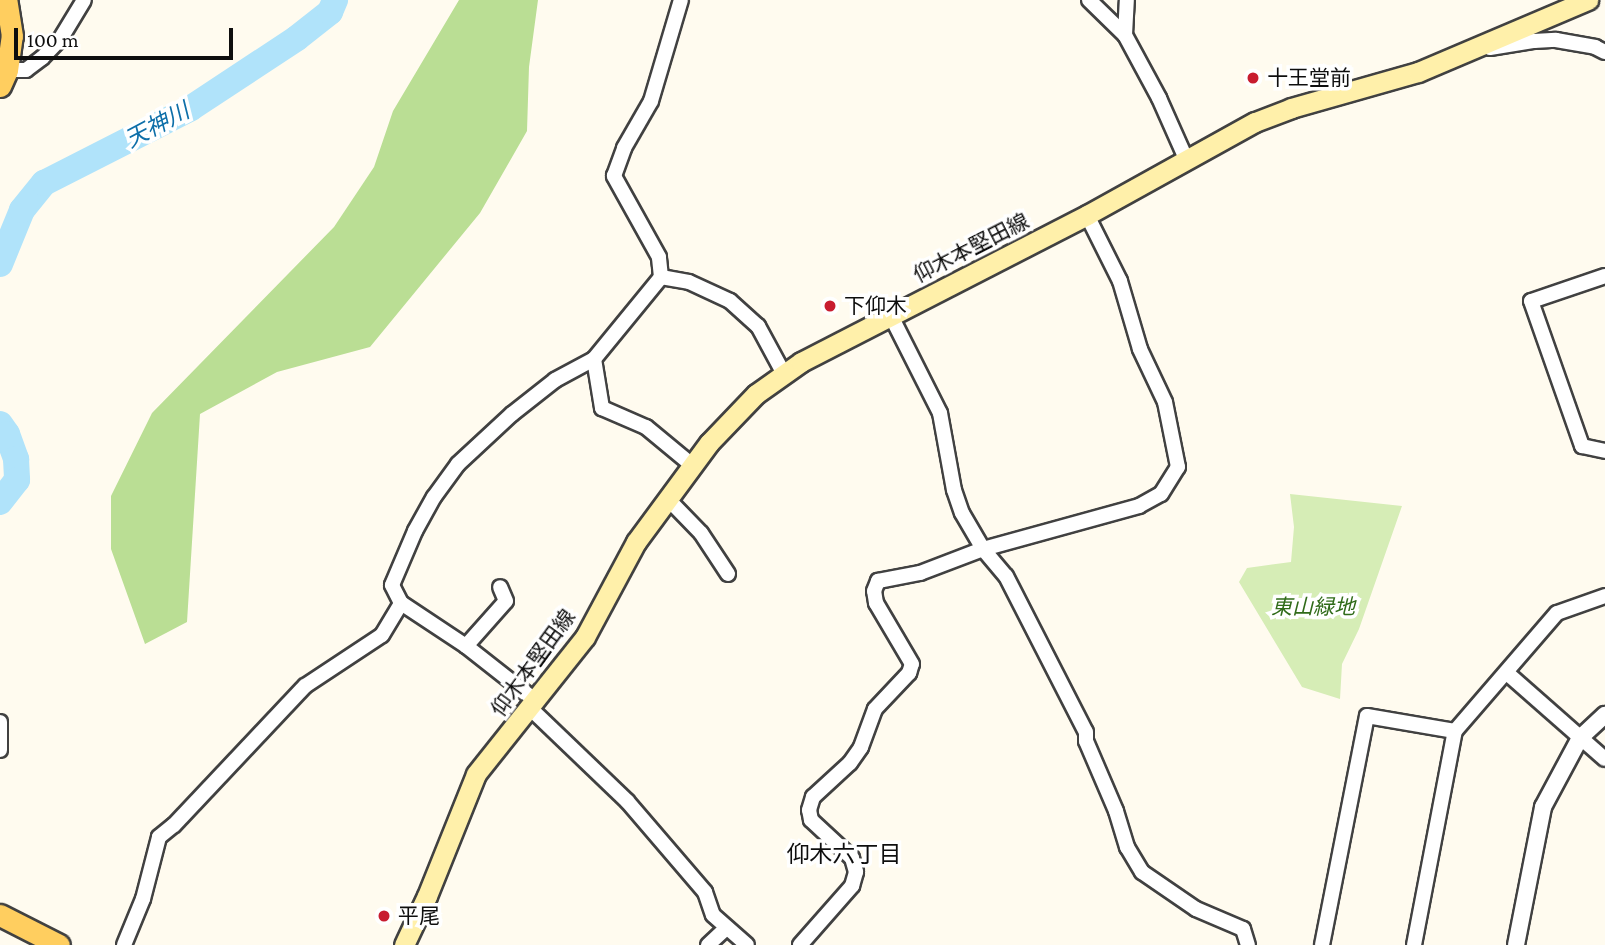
<!DOCTYPE html>
<meta charset="utf-8">
<style>
body{margin:0}
#map{position:relative;width:1605px;height:945px;overflow:hidden;background:#fffbef;font-family:"Crimson Pro","Noto Sans JP",serif}
div>[style]{position:absolute}
.green>*{inset:0;background:#d6edb6}
.forest>*{inset:0;background:#bade94}
.river>*{height:26px;margin:-13px;padding:0 13px;transform-origin:13px;border-radius:13px;background:#b0e3fa}
.roads{filter:drop-shadow(2px 0 #414141) drop-shadow(-2px 0 #414141) drop-shadow(0 2px #414141) drop-shadow(0 -2px #414141)}
.minor>*{height:14px;margin:-7px;padding:0 7px;transform-origin:7px;border-radius:7px;background:#fff}
.tertiary>*{height:16px;margin:-8px;padding:0 8px;transform-origin:8px;border-radius:8px;background:#fff}
.secondary>*{height:19px;margin:-9.5px;padding:0 9.5px;transform-origin:9.5px;border-radius:9.5px;background:#fff0aa}
.primary>*{height:21px;margin:-10.5px;padding:0 10.5px;transform-origin:10.5px;border-radius:10.5px;background:#ffce5f}
.dots>*{width:19px;height:19px;translate:-50% -50%;box-sizing:border-box;border:4px solid #fff;border-radius:50%}
span{translate:-50% -50%;white-space:nowrap;text-align:center;line-height:1.15;-webkit-text-stroke:7px #fff;paint-order:stroke}
.poi-label{font-size:21px;color:#0e0e0e}
.left{translate:0 -50%;text-align:left}
.street-label{font-size:21px;color:#0e0e0e}
.park-label{font-size:21px;color:#306b19;font-style:italic}
.water-label{font-size:23px;color:#0e6fa9;font-style:italic}
.neighbourhood-label{font-size:23px;color:#0e0e0e}
.scale{position:absolute;left:14px;top:28px;width:219px;height:32px;box-sizing:border-box;border:4px solid #0e0e0e;border-top:0;padding-left:9px;font-size:21px;line-height:24px;white-space:nowrap;color:#0e0e0e;-webkit-text-stroke:5px #fff;paint-order:stroke}
</style>
<div id="map">
<div class="green">
<div style="clip-path:polygon(1290px 494px,1402px 506px,1359px 629px,1342px 664px,1340px 699px,1302px 687px,1239px 582px,1247px 568px,1291px 562px,1294px 527px)"></div>
</div>
<div class="forest">
<div style="clip-path:polygon(459px 0,538px 0,529px 67px,527px 131px,480px 213px,370px 347px,277px 372px,200px 414px,187px 622px,145px 644px,111px 549px,111px 496px,152px 413px,334px 227px,374px 167px,393px 111px)"></div>
</div>
<div class="river">
<div style="left:0;top:264px;width:58px;rotate:-67.8deg"></div>
<div style="left:22px;top:210px;width:35px;rotate:-51deg"></div>
<div style="left:44px;top:183px;width:165px;rotate:-27deg"></div>
<div style="left:191px;top:108px;width:127px;rotate:-33.4deg"></div>
<div style="left:297px;top:38px;width:42px;rotate:-38.2deg"></div>
<div style="left:330px;top:12px;width:13px;rotate:-67deg"></div>
<div style="left:0;top:424px;width:12px;rotate:55deg"></div>
<div style="left:7px;top:434px;width:27px;rotate:70deg"></div>
<div style="left:16px;top:459px;width:21px;rotate:87deg"></div>
<div style="left:17px;top:480px;width:28px;rotate:128deg"></div>
</div>
<div class="roads">
<div class="minor">
<div style="left:1089px;top:0;width:50px;rotate:44.2deg"></div>
<div style="left:1125px;top:35px;width:72px;rotate:61.6deg"></div>
<div style="left:1159px;top:98px;width:69px;rotate:66deg"></div>
<div style="left:1125px;top:35px;width:35px;rotate:-87deg"></div>
<div style="left:1490px;top:48px;width:45px;rotate:-9deg"></div>
<div style="left:1534px;top:41px;width:22px;rotate:-3deg"></div>
<div style="left:1556px;top:40px;width:40px;rotate:10deg"></div>
<div style="left:1595px;top:47px;width:11px;rotate:27deg"></div>
<div style="left:7px;top:70px;width:19px"></div>
<div style="left:26px;top:70px;width:20px;rotate:-37deg"></div>
<div style="left:42px;top:58px;width:28px;rotate:-46deg"></div>
<div style="left:61px;top:38px;width:44px;rotate:-58.8deg"></div>
<div style="left:1605px;top:276px;width:78px;rotate:161.3deg"></div>
<div style="left:1531px;top:301px;width:154px;rotate:70.6deg"></div>
<div style="left:1582px;top:446px;width:24px;rotate:12deg"></div>
<div style="left:661px;top:277px;width:28px;rotate:10deg"></div>
<div style="left:689px;top:282px;width:45px;rotate:24.9deg"></div>
<div style="left:730px;top:301px;width:38px;rotate:42deg"></div>
<div style="left:758px;top:326px;width:55px;rotate:61.6deg"></div>
<div style="left:890px;top:314px;width:111px;rotate:63.2deg"></div>
<div style="left:940px;top:413px;width:78px;rotate:79.7deg"></div>
<div style="left:954px;top:490px;width:24px;rotate:71deg"></div>
<div style="left:962px;top:513px;width:42px;rotate:59.7deg"></div>
<div style="left:983px;top:549px;width:35px;rotate:50deg"></div>
<div style="left:1006px;top:576px;width:175px;rotate:62.9deg"></div>
<div style="left:1086px;top:732px;width:9px;rotate:90deg"></div>
<div style="left:1086px;top:741px;width:76px;rotate:66.8deg"></div>
<div style="left:1116px;top:811px;width:38px;rotate:73deg"></div>
<div style="left:1127px;top:847px;width:29px;rotate:59deg"></div>
<div style="left:1142px;top:872px;width:65px;rotate:34.4deg"></div>
<div style="left:1196px;top:909px;width:51px;rotate:23.1deg"></div>
<div style="left:1243px;top:929px;width:17px;rotate:73deg"></div>
<div style="left:594px;top:359px;width:50px;rotate:80.7deg"></div>
<div style="left:602px;top:408px;width:48px;rotate:23.4deg"></div>
<div style="left:646px;top:427px;width:60px;rotate:39.6deg"></div>
<div style="left:668px;top:499px;width:47px;rotate:45.9deg"></div>
<div style="left:701px;top:533px;width:49px;rotate:56.6deg"></div>
<div style="left:466px;top:646px;width:60px;rotate:-48.4deg"></div>
<div style="left:506px;top:601px;width:15px;rotate:-113deg"></div>
<div style="left:1507px;top:673px;width:130px;rotate:41.3deg"></div>
<div style="left:536px;top:701px;width:89px;rotate:-141.8deg"></div>
<div style="left:466px;top:646px;width:78px;rotate:-146.5deg"></div>
<div style="left:401px;top:603px;width:20px;rotate:-117deg"></div>
<div style="left:392px;top:585px;width:59px;rotate:-66.9deg"></div>
<div style="left:415px;top:531px;width:39px;rotate:-61deg"></div>
<div style="left:434px;top:497px;width:41px;rotate:-54deg"></div>
<div style="left:458px;top:464px;width:74px;rotate:-42.8deg"></div>
<div style="left:512px;top:414px;width:55px;rotate:-38.3deg"></div>
<div style="left:555px;top:380px;width:44px;rotate:-28.3deg"></div>
<div style="left:594px;top:359px;width:106px;rotate:-50.7deg"></div>
<div style="left:661px;top:277px;width:20px;rotate:-96deg"></div>
<div style="left:659px;top:257px;width:93px;rotate:-119.1deg"></div>
<div style="left:614px;top:176px;width:30px;rotate:-70deg"></div>
<div style="left:624px;top:148px;width:54px;rotate:-60.1deg"></div>
<div style="left:651px;top:101px;width:105px;rotate:-73.5deg"></div>
<div style="left:531px;top:709px;width:133px;rotate:43.8deg"></div>
<div style="left:627px;top:801px;width:120px;rotate:49.4deg"></div>
<div style="left:705px;top:892px;width:24px;rotate:71deg"></div>
<div style="left:713px;top:915px;width:45px;rotate:41.4deg"></div>
<div style="left:0;top:722px;width:28px;rotate:90deg"></div>
<div style="left:124px;top:945px;width:50px;rotate:-67.6deg"></div>
<div style="left:143px;top:899px;width:64px;rotate:-75.5deg"></div>
<div style="left:159px;top:837px;width:19px;rotate:-39deg"></div>
<div style="left:174px;top:825px;width:191px;rotate:-46.7deg"></div>
<div style="left:305px;top:686px;width:92px;rotate:-33.5deg"></div>
<div style="left:382px;top:635px;width:37px;rotate:-59deg"></div>
<div style="left:708px;top:945px;width:23px;rotate:-43deg"></div>
<div style="left:800px;top:945px;width:79px;rotate:-48.6deg"></div>
<div style="left:852px;top:886px;width:15px;rotate:-74deg"></div>
<div style="left:856px;top:872px;width:15px;rotate:-106deg"></div>
<div style="left:852px;top:858px;width:56px;rotate:-137.2deg"></div>
<div style="left:811px;top:820px;width:10px;rotate:-101deg"></div>
<div style="left:809px;top:810px;width:14px;rotate:-73deg"></div>
<div style="left:813px;top:797px;width:50px;rotate:-42.6deg"></div>
<div style="left:850px;top:763px;width:19px;rotate:-55deg"></div>
<div style="left:861px;top:747px;width:40px;rotate:-69.8deg"></div>
<div style="left:875px;top:709px;width:50px;rotate:-46.6deg"></div>
<div style="left:909px;top:673px;width:9px;rotate:-72deg"></div>
<div style="left:912px;top:664px;width:71px;rotate:-120.5deg"></div>
<div style="left:876px;top:603px;width:12px;rotate:-99deg"></div>
<div style="left:874px;top:591px;width:11px;rotate:-68deg"></div>
<div style="left:878px;top:581px;width:43px;rotate:-10.8deg"></div>
<div style="left:920px;top:573px;width:67px;rotate:-20.9deg"></div>
<div style="left:983px;top:549px;width:162px;rotate:-15.4deg"></div>
<div style="left:1139px;top:506px;width:25px;rotate:-29deg"></div>
<div style="left:1161px;top:494px;width:32px;rotate:-58deg"></div>
<div style="left:1178px;top:467px;width:66px;rotate:-101.3deg"></div>
<div style="left:1165px;top:402px;width:59px;rotate:-115.3deg"></div>
<div style="left:1140px;top:349px;width:71px;rotate:-106.4deg"></div>
<div style="left:1120px;top:281px;width:74px;rotate:-116.6deg"></div>
<div style="left:1322px;top:945px;width:233px;rotate:-78.9deg"></div>
<div style="left:1367px;top:716px;width:89px;rotate:9.7deg"></div>
<div style="left:1414px;top:945px;width:218px;rotate:-79.2deg"></div>
<div style="left:1455px;top:731px;width:156px;rotate:-49.2deg"></div>
<div style="left:1557px;top:613px;width:51px;rotate:-19.5deg"></div>
</div>
<div class="tertiary">
<div style="left:1516px;top:945px;width:141px;rotate:-78.9deg"></div>
<div style="left:1543px;top:807px;width:78px;rotate:-61.8deg"></div>
<div style="left:1580px;top:738px;width:34px;rotate:-43deg"></div>
</div>
<div class="secondary">
<div style="left:404px;top:945px;width:54px;rotate:-64.9deg"></div>
<div style="left:427px;top:896px;width:131px;rotate:-68.1deg"></div>
<div style="left:476px;top:774px;width:175px;rotate:-51.5deg"></div>
<div style="left:585px;top:637px;width:108px;rotate:-61.8deg"></div>
<div style="left:636px;top:542px;width:123px;rotate:-53.6deg"></div>
<div style="left:709px;top:443px;width:68px;rotate:-46.2deg"></div>
<div style="left:756px;top:394px;width:55px;rotate:-35.4deg"></div>
<div style="left:801px;top:362px;width:322px;rotate:-27.2deg"></div>
<div style="left:1087px;top:215px;width:192px;rotate:-29deg"></div>
<div style="left:1255px;top:122px;width:39px;rotate:-21deg"></div>
<div style="left:1291px;top:108px;width:132px;rotate:-15.8deg"></div>
<div style="left:1418px;top:72px;width:185px;rotate:-23deg"></div>
</div>
<div class="primary">
<div style="left:0;top:86px;width:17px;rotate:-66deg"></div>
<div style="left:7px;top:70px;width:34px;rotate:-82deg"></div>
<div style="left:12px;top:36px;width:36px;rotate:-99deg"></div>
<div style="left:0;top:915px;width:66px;rotate:27deg"></div>
</div>
</div>
<div class="dots">
<div style="left:1253px;top:78px;background:#c81c2f"></div>
<div style="left:830px;top:306px;background:#c81c2f"></div>
<div style="left:384px;top:916px;background:#c81c2f"></div>
</div>
<div class="poi-label">
<span class="left" style="left:1267px;top:78px">十王堂前</span>
<span class="left" style="left:844px;top:306px">下仰木</span>
<span class="left" style="left:398px;top:916px">平尾</span>
</div>
<div class="street-label">
<span style="left:971px;top:248px;rotate:-27deg">仰木本堅田線</span>
<span style="left:533px;top:663px;rotate:-54deg">仰木本堅田線</span>
</div>
<div class="park-label">
<span style="left:1313px;top:607px">東山緑地</span>
</div>
<div class="water-label">
<span style="left:157px;top:125px;rotate:-28deg">天神川</span>
</div>
<div class="neighbourhood-label">
<span style="left:844px;top:854px">仰木六丁目</span>
</div>
<div class="scale">100 m</div>
</div>
